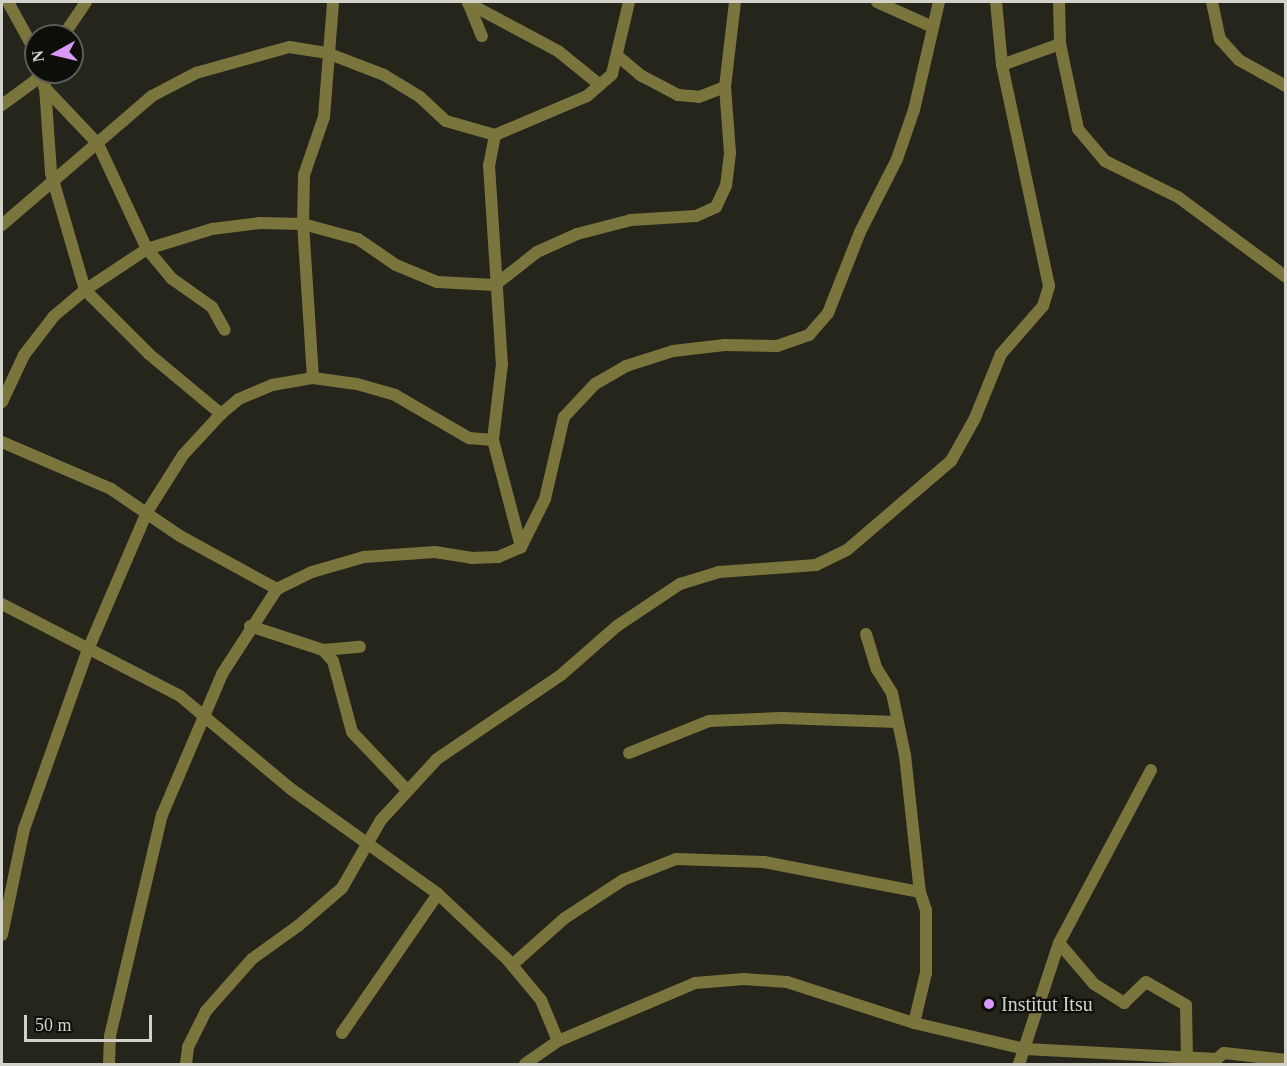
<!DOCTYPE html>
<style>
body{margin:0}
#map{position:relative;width:1287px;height:1066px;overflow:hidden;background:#25251b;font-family:Georgia,serif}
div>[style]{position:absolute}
.minor>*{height:12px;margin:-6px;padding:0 6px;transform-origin:6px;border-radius:6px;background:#79753c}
.dots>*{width:16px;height:16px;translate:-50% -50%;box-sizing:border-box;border:3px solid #0e0e09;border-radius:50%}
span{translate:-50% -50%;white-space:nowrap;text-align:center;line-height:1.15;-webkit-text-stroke:4.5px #0e0e09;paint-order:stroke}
.poi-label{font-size:20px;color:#d2d2cb}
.left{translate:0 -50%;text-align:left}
.frame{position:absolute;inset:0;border:3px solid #d2d2cb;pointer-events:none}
.north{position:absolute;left:24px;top:24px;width:60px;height:60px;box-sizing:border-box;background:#0e0e09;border:2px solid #5c5c57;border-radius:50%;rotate:262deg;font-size:16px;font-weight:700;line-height:24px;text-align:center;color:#d2d2cb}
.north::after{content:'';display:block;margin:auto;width:21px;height:27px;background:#d99af7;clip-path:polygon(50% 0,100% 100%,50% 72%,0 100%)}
.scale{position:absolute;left:24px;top:1015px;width:128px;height:27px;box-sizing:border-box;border:3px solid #d2d2cb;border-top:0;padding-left:8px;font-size:18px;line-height:21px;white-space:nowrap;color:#d2d2cb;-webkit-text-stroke:4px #0e0e09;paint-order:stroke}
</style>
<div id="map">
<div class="minor">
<div style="left:8px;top:2px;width:58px;rotate:61.2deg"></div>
<div style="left:468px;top:2px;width:37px;rotate:68deg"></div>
<div style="left:877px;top:2px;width:61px;rotate:24.1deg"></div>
<div style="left:1059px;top:2px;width:42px;rotate:88.6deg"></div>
<div style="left:1060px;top:44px;width:87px;rotate:78deg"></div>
<div style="left:1078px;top:129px;width:42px;rotate:49.8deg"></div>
<div style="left:1105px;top:161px;width:81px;rotate:26.3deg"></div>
<div style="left:1178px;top:197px;width:134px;rotate:36.5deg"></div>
<div style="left:1212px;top:2px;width:38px;rotate:78deg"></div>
<div style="left:1220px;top:39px;width:28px;rotate:48deg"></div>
<div style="left:1239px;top:60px;width:54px;rotate:29deg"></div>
<div style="left:468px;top:3px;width:102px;rotate:28.1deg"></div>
<div style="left:558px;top:51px;width:54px;rotate:39deg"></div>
<div style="left:63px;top:36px;width:41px;rotate:-55.9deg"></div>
<div style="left:619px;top:57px;width:30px;rotate:40deg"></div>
<div style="left:642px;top:76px;width:41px;rotate:27.8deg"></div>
<div style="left:678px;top:95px;width:21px;rotate:5deg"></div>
<div style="left:699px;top:97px;width:28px;rotate:-21deg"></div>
<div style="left:1002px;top:65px;width:62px;rotate:-19.9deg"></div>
<div style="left:44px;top:72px;width:101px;rotate:86deg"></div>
<div style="left:51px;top:173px;width:122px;rotate:73.8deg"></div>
<div style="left:85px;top:290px;width:91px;rotate:45deg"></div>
<div style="left:149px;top:354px;width:94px;rotate:39.8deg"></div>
<div style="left:44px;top:87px;width:79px;rotate:46.5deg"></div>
<div style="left:98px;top:144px;width:116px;rotate:65deg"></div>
<div style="left:147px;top:249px;width:38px;rotate:50deg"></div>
<div style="left:171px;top:278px;width:50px;rotate:35.3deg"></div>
<div style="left:212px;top:307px;width:26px;rotate:61deg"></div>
<div style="left:2px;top:105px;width:42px;rotate:-36.3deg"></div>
<div style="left:36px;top:80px;width:9px;rotate:-63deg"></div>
<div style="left:495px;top:135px;width:31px;rotate:101deg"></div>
<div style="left:489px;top:165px;width:199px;rotate:86.3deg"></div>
<div style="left:502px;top:364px;width:77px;rotate:96.8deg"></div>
<div style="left:493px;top:440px;width:111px;rotate:75.3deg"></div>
<div style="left:2px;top:225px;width:198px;rotate:-40.7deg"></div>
<div style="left:152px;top:96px;width:50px;rotate:-27.6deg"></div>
<div style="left:196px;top:73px;width:97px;rotate:-15.6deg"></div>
<div style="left:289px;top:47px;width:38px;rotate:9deg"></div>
<div style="left:327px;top:53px;width:61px;rotate:21.1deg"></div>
<div style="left:384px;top:75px;width:42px;rotate:31.4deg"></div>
<div style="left:420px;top:97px;width:35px;rotate:43deg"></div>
<div style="left:446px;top:121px;width:51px;rotate:15.9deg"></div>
<div style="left:495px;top:135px;width:100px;rotate:-23deg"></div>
<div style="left:587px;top:96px;width:33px;rotate:-41deg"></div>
<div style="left:612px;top:74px;width:74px;rotate:-76.7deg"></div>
<div style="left:313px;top:378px;width:154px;rotate:-93.7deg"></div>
<div style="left:303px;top:224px;width:49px;rotate:-88.8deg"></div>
<div style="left:304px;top:175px;width:61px;rotate:-71deg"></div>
<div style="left:324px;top:117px;width:115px;rotate:-85.5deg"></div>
<div style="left:2px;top:402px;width:52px;rotate:-64.9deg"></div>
<div style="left:24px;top:355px;width:49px;rotate:-52.4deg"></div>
<div style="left:54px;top:316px;width:40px;rotate:-40deg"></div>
<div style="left:85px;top:290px;width:74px;rotate:-33.5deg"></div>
<div style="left:147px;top:249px;width:68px;rotate:-17.1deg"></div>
<div style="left:212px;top:229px;width:48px;rotate:-7.1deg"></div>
<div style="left:260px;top:223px;width:43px;rotate:1.3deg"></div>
<div style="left:303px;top:224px;width:57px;rotate:15.3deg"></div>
<div style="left:358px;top:239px;width:46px;rotate:34.4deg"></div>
<div style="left:396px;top:265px;width:44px;rotate:22.5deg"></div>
<div style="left:437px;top:282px;width:58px;rotate:3deg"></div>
<div style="left:495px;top:285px;width:53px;rotate:-38.2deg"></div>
<div style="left:537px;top:252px;width:44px;rotate:-24.2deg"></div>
<div style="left:577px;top:234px;width:56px;rotate:-14.5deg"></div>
<div style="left:631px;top:220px;width:65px;rotate:-3.5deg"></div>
<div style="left:696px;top:216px;width:22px;rotate:-24deg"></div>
<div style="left:716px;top:207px;width:23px;rotate:-65deg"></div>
<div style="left:726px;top:186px;width:33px;rotate:-83deg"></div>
<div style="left:730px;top:153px;width:66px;rotate:-94.3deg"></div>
<div style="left:725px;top:87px;width:86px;rotate:-83.3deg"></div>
<div style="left:2px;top:442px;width:119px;rotate:23.3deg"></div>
<div style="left:111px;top:489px;width:83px;rotate:34.3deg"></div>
<div style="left:180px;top:536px;width:111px;rotate:28.7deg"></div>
<div style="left:2px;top:604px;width:200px;rotate:27.3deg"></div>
<div style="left:180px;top:696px;width:145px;rotate:40deg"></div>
<div style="left:291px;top:789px;width:181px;rotate:35.5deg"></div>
<div style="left:438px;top:894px;width:93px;rotate:43.3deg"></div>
<div style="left:506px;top:958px;width:55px;rotate:50.2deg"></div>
<div style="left:541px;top:1000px;width:44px;rotate:67.5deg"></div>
<div style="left:250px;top:626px;width:77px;rotate:18.2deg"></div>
<div style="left:323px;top:650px;width:15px;rotate:48deg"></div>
<div style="left:333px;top:661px;width:73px;rotate:75deg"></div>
<div style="left:352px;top:732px;width:79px;rotate:46.5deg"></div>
<div style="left:866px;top:634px;width:37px;rotate:73deg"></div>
<div style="left:877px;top:669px;width:28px;rotate:58deg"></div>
<div style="left:892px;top:693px;width:63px;rotate:78.2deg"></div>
<div style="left:905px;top:755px;width:138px;rotate:83.8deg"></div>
<div style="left:920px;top:892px;width:19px;rotate:72deg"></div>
<div style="left:926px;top:910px;width:63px;rotate:90deg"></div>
<div style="left:926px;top:973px;width:51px;rotate:103.5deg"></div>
<div style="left:323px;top:650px;width:37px;rotate:-5deg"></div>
<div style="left:629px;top:753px;width:86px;rotate:-21.8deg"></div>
<div style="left:709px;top:721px;width:73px;rotate:-2.4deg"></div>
<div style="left:782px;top:718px;width:115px;rotate:2deg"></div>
<div style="left:2px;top:935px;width:108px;rotate:-78.3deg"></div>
<div style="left:24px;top:829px;width:188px;rotate:-70.4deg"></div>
<div style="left:87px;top:652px;width:152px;rotate:-66.8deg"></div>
<div style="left:147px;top:512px;width:67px;rotate:-57.7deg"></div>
<div style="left:183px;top:455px;width:56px;rotate:-47.2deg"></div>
<div style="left:221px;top:414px;width:23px;rotate:-40deg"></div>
<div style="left:239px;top:399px;width:36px;rotate:-23deg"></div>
<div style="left:272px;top:385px;width:42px;rotate:-9.7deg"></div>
<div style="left:313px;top:378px;width:44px;rotate:7.8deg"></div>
<div style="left:357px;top:384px;width:40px;rotate:16deg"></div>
<div style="left:395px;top:395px;width:86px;rotate:30.2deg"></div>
<div style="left:469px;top:438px;width:24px;rotate:5deg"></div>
<div style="left:1059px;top:943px;width:54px;rotate:49.5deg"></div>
<div style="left:1094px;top:984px;width:36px;rotate:32deg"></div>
<div style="left:1124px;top:1003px;width:30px;rotate:-44deg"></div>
<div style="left:1146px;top:982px;width:46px;rotate:29.9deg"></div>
<div style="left:1186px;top:1005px;width:59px;rotate:89deg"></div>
<div style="left:512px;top:965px;width:71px;rotate:-41.6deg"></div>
<div style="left:565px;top:918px;width:69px;rotate:-33.2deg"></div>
<div style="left:623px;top:880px;width:57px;rotate:-21.6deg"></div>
<div style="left:676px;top:859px;width:88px;rotate:2deg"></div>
<div style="left:764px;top:862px;width:159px;rotate:10.9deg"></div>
<div style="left:342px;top:1033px;width:169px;rotate:-55.4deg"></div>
<div style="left:109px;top:1064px;width:28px;rotate:-88deg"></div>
<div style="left:110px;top:1036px;width:227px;rotate:-76.8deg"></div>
<div style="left:162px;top:815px;width:153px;rotate:-66.9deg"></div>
<div style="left:222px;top:674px;width:101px;rotate:-57.1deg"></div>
<div style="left:277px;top:589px;width:39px;rotate:-26deg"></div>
<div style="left:312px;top:572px;width:54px;rotate:-16.1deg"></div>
<div style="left:364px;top:557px;width:71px;rotate:-4deg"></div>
<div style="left:435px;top:552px;width:36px;rotate:9deg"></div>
<div style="left:471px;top:558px;width:27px;rotate:-2deg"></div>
<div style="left:498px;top:557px;width:25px;rotate:-23deg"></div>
<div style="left:521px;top:547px;width:54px;rotate:-63.4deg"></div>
<div style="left:545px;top:499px;width:84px;rotate:-77deg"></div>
<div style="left:564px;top:417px;width:45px;rotate:-46.8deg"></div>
<div style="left:595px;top:384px;width:36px;rotate:-30deg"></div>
<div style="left:626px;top:366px;width:49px;rotate:-17.7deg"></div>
<div style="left:673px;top:351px;width:52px;rotate:-6.6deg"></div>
<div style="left:725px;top:345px;width:52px;rotate:1.1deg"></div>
<div style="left:777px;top:346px;width:34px;rotate:-19deg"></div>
<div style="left:809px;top:335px;width:29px;rotate:-49deg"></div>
<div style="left:828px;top:313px;width:87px;rotate:-68.4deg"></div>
<div style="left:860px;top:232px;width:82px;rotate:-63.1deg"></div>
<div style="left:897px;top:159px;width:52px;rotate:-70.9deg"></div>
<div style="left:914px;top:110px;width:111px;rotate:-77deg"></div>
<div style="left:186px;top:1064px;width:17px;rotate:-83deg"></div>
<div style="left:188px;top:1047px;width:40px;rotate:-63.4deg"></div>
<div style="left:206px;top:1011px;width:69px;rotate:-48.5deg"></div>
<div style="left:252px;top:959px;width:57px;rotate:-35.7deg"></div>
<div style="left:298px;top:926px;width:58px;rotate:-40.8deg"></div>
<div style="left:342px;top:888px;width:78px;rotate:-60.2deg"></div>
<div style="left:381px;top:820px;width:83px;rotate:-47.4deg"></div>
<div style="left:437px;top:759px;width:150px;rotate:-34.1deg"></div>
<div style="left:561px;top:675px;width:74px;rotate:-41.2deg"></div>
<div style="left:617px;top:626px;width:76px;rotate:-33.7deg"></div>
<div style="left:680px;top:584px;width:41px;rotate:-17.1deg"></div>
<div style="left:719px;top:572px;width:97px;rotate:-4.1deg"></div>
<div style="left:816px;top:565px;width:34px;rotate:-26deg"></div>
<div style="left:847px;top:550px;width:137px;rotate:-40.6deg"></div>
<div style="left:951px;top:461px;width:49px;rotate:-60.8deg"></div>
<div style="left:975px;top:418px;width:69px;rotate:-67.9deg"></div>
<div style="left:1001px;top:354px;width:64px;rotate:-48.8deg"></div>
<div style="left:1043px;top:306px;width:21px;rotate:-73deg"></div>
<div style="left:1049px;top:286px;width:226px;rotate:-102deg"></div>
<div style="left:1002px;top:65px;width:63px;rotate:-95.4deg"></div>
<div style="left:525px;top:1064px;width:40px;rotate:-34.9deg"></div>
<div style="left:558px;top:1041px;width:149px;rotate:-22.9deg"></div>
<div style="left:695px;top:983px;width:49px;rotate:-4.7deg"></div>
<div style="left:744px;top:979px;width:43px;rotate:4deg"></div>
<div style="left:787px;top:982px;width:133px;rotate:17.9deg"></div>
<div style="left:914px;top:1023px;width:114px;rotate:13.2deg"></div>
<div style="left:1025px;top:1049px;width:192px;rotate:3deg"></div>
<div style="left:1217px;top:1059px;width:9px;rotate:-41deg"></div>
<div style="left:1224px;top:1053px;width:62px;rotate:6.4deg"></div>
<div style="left:1019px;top:1064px;width:127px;rotate:-71.7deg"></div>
<div style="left:1059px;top:943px;width:196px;rotate:-62deg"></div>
</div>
<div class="dots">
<div style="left:989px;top:1004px;background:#d99af7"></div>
</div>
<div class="poi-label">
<span class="left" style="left:1001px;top:1004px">Institut Itsu</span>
</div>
<div class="frame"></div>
<div class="north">N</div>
<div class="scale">50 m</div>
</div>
